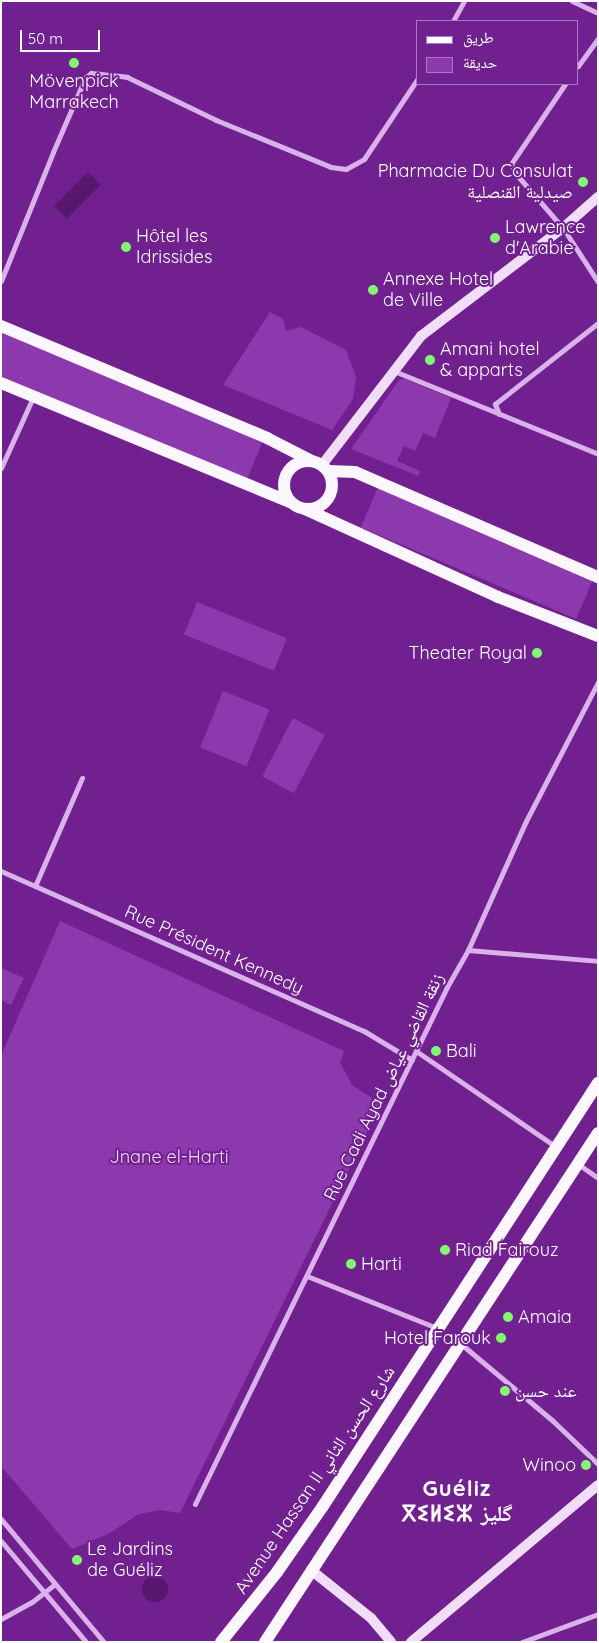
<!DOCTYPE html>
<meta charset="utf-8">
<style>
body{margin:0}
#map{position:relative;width:599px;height:1643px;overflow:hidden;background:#71218f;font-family:Quicksand,"Noto Naskh Arabic","Noto Sans Tifinagh",sans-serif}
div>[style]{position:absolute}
.green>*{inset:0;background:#8d39ae;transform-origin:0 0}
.water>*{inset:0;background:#57176e;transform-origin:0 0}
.round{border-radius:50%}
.street>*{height:5px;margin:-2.5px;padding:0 2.5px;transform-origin:2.5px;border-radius:2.5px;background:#dbb1ec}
.secondary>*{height:10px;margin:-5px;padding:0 5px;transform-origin:5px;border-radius:5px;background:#f2ddf9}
.primary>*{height:12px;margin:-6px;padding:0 6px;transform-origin:6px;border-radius:6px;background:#fdf7ff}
.primary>.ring{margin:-6px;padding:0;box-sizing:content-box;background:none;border:12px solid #fdf7ff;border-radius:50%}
.dots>*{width:14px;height:14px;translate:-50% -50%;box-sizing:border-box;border:2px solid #71218f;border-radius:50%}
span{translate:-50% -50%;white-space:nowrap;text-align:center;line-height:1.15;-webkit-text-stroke:4px #71218f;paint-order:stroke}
.poi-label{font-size:18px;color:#fff}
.right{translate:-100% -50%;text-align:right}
.left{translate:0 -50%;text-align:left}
.street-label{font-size:18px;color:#fff}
.park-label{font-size:18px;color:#efd6f9}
.district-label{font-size:22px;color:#fff;font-weight:700;letter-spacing:1px}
.frame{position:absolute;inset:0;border:2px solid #fff;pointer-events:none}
.legend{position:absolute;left:416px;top:20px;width:162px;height:65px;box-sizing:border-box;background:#71218f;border:1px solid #aa7abc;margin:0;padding:6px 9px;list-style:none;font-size:15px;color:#fff}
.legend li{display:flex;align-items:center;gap:10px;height:25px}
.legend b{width:25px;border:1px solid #aa7abc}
.scale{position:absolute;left:20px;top:30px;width:80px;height:22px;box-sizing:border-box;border:2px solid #fff;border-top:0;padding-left:6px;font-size:15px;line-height:18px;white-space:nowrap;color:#fff;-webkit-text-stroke:4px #71218f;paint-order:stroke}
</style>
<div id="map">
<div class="green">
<div style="clip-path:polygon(270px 312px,283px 319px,286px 331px,301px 327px,346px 350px,356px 377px,353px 399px,332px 430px,223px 385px)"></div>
<div style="left:1px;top:329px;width:285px;height:48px;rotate:23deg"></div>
<div style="clip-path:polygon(405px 379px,451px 398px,435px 438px,423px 433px,415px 451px,404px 446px,397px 461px,420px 471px,418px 476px,351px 449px,399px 380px)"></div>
<div style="left:378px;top:487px;width:234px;height:44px;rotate:23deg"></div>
<div style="left:197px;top:602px;width:97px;height:35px;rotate:22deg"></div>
<div style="left:223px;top:691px;width:50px;height:61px;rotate:22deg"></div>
<div style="left:293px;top:718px;width:36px;height:66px;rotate:28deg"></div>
<div style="clip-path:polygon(60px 921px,344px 1051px,340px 1062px,352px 1085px,381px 1104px,180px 1513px,160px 1510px,139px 1514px,108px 1534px,72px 1549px,1px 1466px,1px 1056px)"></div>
<div style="clip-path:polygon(1px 968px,24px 978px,11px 1005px,1px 1000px)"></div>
</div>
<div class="water">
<div style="left:88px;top:172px;width:18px;height:48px;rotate:45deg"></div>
<div class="round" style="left:142px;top:1576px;width:26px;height:26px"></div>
</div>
<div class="street">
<div style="left:572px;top:1px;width:29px;rotate:25deg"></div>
<div style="left:453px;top:21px;width:23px;rotate:-61deg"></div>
<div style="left:578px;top:66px;width:34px;rotate:-54deg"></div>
<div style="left:565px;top:84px;width:97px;rotate:124deg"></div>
<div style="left:511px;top:164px;width:11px;rotate:63deg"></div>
<div style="left:516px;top:174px;width:72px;rotate:49deg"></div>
<div style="left:563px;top:228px;width:64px;rotate:57.1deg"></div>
<div style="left:1px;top:281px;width:139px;rotate:-68deg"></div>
<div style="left:53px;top:152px;width:81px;rotate:-66.6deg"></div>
<div style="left:85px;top:78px;width:8px;rotate:-40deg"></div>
<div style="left:91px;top:73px;width:36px;rotate:6deg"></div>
<div style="left:127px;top:77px;width:99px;rotate:25.8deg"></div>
<div style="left:216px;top:120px;width:124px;rotate:22.2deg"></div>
<div style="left:331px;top:167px;width:15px;rotate:8deg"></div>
<div style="left:346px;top:169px;width:21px;rotate:-29deg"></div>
<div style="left:364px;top:159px;width:97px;rotate:-56.3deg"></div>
<div style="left:394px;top:371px;width:220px;rotate:22.1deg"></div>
<div style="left:499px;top:414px;width:11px;rotate:-112deg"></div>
<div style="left:495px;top:404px;width:131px;rotate:-38.2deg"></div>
<div style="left:1px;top:468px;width:78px;rotate:-65.7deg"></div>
<div style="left:1px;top:871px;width:397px;rotate:23.8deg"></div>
<div style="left:364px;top:1031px;width:56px;rotate:31.1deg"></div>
<div style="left:35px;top:886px;width:118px;rotate:-66.5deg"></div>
<div style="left:468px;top:950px;width:130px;rotate:4.8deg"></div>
<div style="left:416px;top:1051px;width:170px;rotate:34.4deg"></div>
<div style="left:578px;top:1164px;width:24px;rotate:35deg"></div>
<div style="left:307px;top:1276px;width:140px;rotate:21.8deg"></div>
<div style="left:461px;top:1344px;width:120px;rotate:39.9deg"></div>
<div style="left:553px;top:1421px;width:62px;rotate:43.7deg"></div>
<div style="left:195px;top:1504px;width:575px;rotate:-64.01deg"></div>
<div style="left:447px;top:987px;width:43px;rotate:-60.4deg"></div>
<div style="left:468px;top:950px;width:141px;rotate:-65.8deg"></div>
<div style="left:526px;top:821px;width:157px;rotate:-62.6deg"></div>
<div style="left:1px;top:1519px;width:160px;rotate:50.1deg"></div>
<div style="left:1px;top:1541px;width:132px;rotate:49.9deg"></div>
<div style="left:1px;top:1619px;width:35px;rotate:-29deg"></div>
<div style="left:32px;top:1602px;width:29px;rotate:-38deg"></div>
<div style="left:522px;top:1642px;width:81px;rotate:-20.2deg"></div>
</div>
<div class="secondary">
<div style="left:322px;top:465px;width:163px;rotate:-52.5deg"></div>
<div style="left:421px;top:336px;width:178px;rotate:-37.3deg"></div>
<div style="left:563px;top:228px;width:47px;rotate:-41.5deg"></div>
<div style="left:311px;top:1570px;width:77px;rotate:38.7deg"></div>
<div style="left:371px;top:1618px;width:31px;rotate:50deg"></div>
<div style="left:411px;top:1642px;width:244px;rotate:-40deg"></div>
</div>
<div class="primary">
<div style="left:1px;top:326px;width:289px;rotate:22.8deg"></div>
<div style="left:267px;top:438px;width:51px;rotate:27.1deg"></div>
<div style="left:1px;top:383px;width:313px;rotate:22.4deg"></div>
<div class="ring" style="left:284px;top:461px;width:36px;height:36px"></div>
<div style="left:328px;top:471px;width:27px;rotate:2deg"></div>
<div style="left:355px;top:472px;width:265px;rotate:23.4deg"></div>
<div style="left:305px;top:509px;width:212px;rotate:24.5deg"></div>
<div style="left:498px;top:597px;width:107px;rotate:21.3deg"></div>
<div style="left:221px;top:1642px;width:90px;rotate:-51.3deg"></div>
<div style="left:277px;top:1572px;width:80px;rotate:-55.1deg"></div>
<div style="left:323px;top:1506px;width:505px;rotate:-56.97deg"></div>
<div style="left:265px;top:1642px;width:608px;rotate:-56.81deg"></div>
</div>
<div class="dots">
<div style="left:74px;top:63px;background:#83f972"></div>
<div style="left:583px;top:182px;background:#83f972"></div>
<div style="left:495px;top:238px;background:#83f972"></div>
<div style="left:126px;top:247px;background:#83f972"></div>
<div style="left:373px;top:290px;background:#83f972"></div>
<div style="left:430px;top:360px;background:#83f972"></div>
<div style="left:537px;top:653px;background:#83f972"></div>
<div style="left:436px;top:1051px;background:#83f972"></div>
<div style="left:445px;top:1250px;background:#83f972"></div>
<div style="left:351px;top:1264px;background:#83f972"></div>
<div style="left:508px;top:1317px;background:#83f972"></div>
<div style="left:501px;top:1338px;background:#83f972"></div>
<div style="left:505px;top:1391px;background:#83f972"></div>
<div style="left:586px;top:1465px;background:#83f972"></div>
<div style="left:77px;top:1560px;background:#83f972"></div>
</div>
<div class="poi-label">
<span style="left:74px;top:92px">Mövenpick<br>Marrakech</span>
<span class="right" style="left:573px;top:182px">Pharmacie Du Consulat<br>صيدلية القنصلية</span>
<span class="left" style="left:505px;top:238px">Lawrence<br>d'Arabie</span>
<span class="left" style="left:136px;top:247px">Hôtel les<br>Idrissides</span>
<span class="left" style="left:383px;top:290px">Annexe Hotel<br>de Ville</span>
<span class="left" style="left:440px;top:360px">Amani hotel<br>&amp; apparts</span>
<span class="right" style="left:527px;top:653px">Theater Royal</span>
<span class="left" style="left:446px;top:1051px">Bali</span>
<span class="left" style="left:455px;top:1250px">Riad Fairouz</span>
<span class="left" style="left:361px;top:1264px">Harti</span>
<span class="left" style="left:518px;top:1317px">Amaia</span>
<span class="right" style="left:491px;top:1338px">Hotel Farouk</span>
<span class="left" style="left:515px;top:1391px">عند حسن</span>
<span class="right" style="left:576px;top:1465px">Winoo</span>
<span class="left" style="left:87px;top:1560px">Le Jardins<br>de Guéliz</span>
</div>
<div class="street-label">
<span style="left:214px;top:950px;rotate:24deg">Rue Président Kennedy</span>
<span style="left:384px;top:1087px;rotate:-64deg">Rue Cadi Ayad زنقة القاضي عياض</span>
<span style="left:315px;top:1480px;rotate:-56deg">Avenue Hassan II شارع الحسن الثاني</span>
</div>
<div class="park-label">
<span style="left:169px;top:1157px">Jnane el-Harti</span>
</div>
<div class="district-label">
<span style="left:457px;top:1501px">Guéliz<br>ⴳⵉⵍⵉⵣ گليز</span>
</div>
<div class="frame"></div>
<ul class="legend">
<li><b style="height:6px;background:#fdf7ff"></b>طريق</li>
<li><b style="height:14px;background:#8d39ae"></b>حديقة</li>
</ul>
<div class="scale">50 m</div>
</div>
